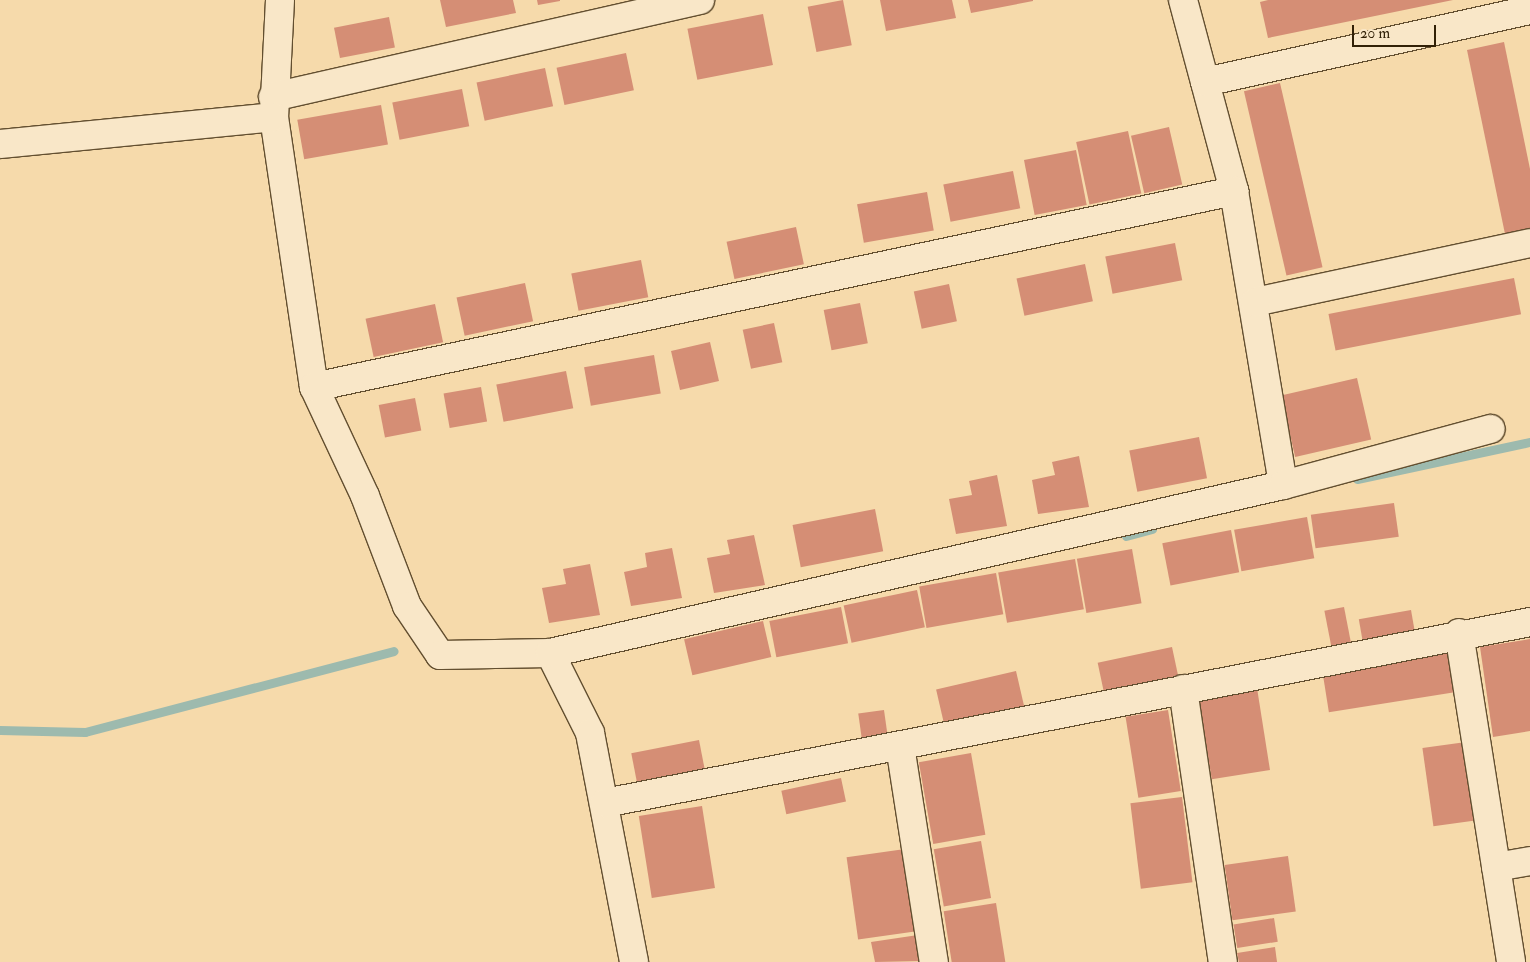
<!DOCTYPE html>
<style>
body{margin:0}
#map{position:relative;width:1530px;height:962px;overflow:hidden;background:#f6daab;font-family:"IM FELL Double Pica",serif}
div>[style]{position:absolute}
.stream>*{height:9px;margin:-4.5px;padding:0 4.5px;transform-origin:4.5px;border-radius:4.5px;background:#9dbaae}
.building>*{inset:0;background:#d58e75;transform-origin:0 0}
.roads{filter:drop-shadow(1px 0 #634f30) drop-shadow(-1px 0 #634f30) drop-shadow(0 1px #634f30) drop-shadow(0 -1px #634f30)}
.minor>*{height:28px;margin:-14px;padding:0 14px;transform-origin:14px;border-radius:14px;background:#f9e7c8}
span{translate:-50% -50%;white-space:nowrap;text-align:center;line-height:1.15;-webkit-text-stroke:5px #f9e7c8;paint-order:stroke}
.scale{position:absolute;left:1352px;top:25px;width:84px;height:22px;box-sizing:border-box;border:2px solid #322107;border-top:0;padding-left:6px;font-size:15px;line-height:18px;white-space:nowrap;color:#322107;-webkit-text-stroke:4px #f9e7c8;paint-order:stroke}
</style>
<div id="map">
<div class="stream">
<div style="left:1357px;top:479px;width:177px;rotate:-12.1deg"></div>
<div style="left:1126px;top:536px;width:27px;rotate:-15deg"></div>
<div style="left:0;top:730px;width:85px;rotate:1.3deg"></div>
<div style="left:85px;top:732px;width:319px;rotate:-14.7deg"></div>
</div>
<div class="building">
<div style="clip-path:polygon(440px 0,513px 0,516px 13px,446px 27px)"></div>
<div style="clip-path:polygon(537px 0,560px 0,560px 1px,538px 5px)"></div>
<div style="left:843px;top:0;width:46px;height:36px;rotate:79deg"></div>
<div style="clip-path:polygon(880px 0,952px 0,956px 18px,886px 31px)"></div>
<div style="clip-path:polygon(968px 0,1033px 0,1033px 1px,971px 13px)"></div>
<div style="clip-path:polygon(1453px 0,1268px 38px,1260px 2px,1268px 0)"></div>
<div style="left:763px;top:14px;width:52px;height:77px;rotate:79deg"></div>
<div style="left:389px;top:17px;width:31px;height:56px;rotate:79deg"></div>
<div style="clip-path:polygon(1504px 42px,1530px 169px,1530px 229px,1505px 234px,1467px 50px)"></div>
<div style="left:626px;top:53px;width:38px;height:71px;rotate:78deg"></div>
<div style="left:545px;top:68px;width:39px;height:70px;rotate:78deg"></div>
<div style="left:1280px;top:83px;width:189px;height:37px;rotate:77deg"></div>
<div style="left:462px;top:89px;width:38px;height:71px;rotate:79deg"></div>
<div style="left:381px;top:105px;width:40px;height:85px;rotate:80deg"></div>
<div style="left:1169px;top:127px;width:59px;height:39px;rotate:77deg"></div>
<div style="left:1128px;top:131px;width:64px;height:53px;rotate:78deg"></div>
<div style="left:1076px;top:150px;width:56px;height:53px;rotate:79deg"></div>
<div style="left:1013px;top:171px;width:38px;height:71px;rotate:79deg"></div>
<div style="left:927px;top:192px;width:39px;height:71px;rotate:80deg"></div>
<div style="left:796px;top:227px;width:38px;height:71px;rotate:78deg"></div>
<div style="left:1175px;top:243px;width:38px;height:71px;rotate:79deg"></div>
<div style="left:641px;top:260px;width:38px;height:71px;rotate:79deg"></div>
<div style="left:1085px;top:264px;width:38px;height:70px;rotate:78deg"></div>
<div style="left:1514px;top:278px;width:37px;height:189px;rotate:79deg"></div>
<div style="left:525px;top:283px;width:39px;height:70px;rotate:78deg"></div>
<div style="left:949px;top:284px;width:38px;height:36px;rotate:78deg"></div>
<div style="left:860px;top:303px;width:41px;height:37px;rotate:79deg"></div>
<div style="left:435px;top:304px;width:39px;height:71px;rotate:78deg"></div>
<div style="left:774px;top:323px;width:40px;height:32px;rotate:78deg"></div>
<div style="left:710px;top:342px;width:40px;height:40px;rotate:77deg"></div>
<div style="left:654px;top:355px;width:39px;height:71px;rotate:80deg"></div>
<div style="left:566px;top:371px;width:38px;height:71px;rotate:79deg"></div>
<div style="left:1357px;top:378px;width:63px;height:78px;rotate:77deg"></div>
<div style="left:481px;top:387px;width:35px;height:38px;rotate:80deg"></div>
<div style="left:415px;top:398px;width:33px;height:37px;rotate:79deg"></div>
<div style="left:1199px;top:437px;width:42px;height:71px;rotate:79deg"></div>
<div style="clip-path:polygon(1079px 456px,1089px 507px,1038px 514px,1032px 480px,1055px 475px,1052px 462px)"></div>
<div style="clip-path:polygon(997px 475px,1007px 526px,956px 534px,949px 499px,972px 495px,969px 481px)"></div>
<div style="left:1394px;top:503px;width:34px;height:84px;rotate:82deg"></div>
<div style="left:875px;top:509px;width:43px;height:84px;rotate:79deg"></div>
<div style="left:1307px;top:517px;width:42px;height:74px;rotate:80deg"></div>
<div style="left:1231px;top:530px;width:43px;height:70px;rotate:79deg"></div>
<div style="clip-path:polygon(754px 535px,765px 585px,714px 593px,707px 558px,730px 554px,727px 540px)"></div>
<div style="clip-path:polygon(672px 548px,682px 598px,631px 606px,624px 572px,647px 567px,645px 553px)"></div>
<div style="left:1132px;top:549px;width:55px;height:56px;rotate:80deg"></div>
<div style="left:1075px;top:559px;width:51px;height:78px;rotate:80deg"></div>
<div style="clip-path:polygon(590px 564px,600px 615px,549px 623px,542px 588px,566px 584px,563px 569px)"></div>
<div style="left:996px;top:573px;width:42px;height:78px;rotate:80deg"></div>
<div style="left:917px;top:590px;width:38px;height:75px;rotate:78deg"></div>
<div style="left:841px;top:607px;width:37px;height:73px;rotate:79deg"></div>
<div style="left:1344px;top:607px;width:38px;height:20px;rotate:79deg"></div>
<div style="left:1411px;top:610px;width:23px;height:53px;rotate:80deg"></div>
<div style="left:763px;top:621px;width:37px;height:81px;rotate:77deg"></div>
<div style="clip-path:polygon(1530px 639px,1530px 731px,1493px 737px,1480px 647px)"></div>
<div style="left:1172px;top:647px;width:30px;height:76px;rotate:78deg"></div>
<div style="left:1453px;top:652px;width:40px;height:132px;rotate:81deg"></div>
<div style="left:1016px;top:671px;width:37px;height:82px;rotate:77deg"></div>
<div style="left:1257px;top:688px;width:83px;height:59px;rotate:81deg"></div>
<div style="left:884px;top:710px;width:27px;height:26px;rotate:82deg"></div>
<div style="left:1168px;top:710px;width:82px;height:43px;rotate:81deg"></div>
<div style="left:699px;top:740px;width:32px;height:69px;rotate:79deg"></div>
<div style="left:1466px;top:742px;width:79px;height:44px;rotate:82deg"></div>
<div style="left:971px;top:753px;width:83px;height:53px;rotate:80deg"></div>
<div style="left:841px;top:778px;width:24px;height:61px;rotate:78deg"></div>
<div style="left:1182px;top:797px;width:86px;height:52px;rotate:83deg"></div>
<div style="left:702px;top:806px;width:83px;height:64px;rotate:81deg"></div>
<div style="left:981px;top:841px;width:58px;height:48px;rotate:80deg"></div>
<div style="left:905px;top:849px;width:83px;height:59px;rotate:82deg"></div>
<div style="left:1288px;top:856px;width:56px;height:64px;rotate:82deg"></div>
<div style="left:996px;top:903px;width:60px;height:53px;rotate:81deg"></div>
<div style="left:1274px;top:918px;width:24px;height:41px;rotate:81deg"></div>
<div style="clip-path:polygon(918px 935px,922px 961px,875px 962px,871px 942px)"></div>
<div style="clip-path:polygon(1275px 947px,1277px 962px,1239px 962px,1237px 953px)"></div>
</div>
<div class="roads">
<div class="minor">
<div style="left:280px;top:0;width:117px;rotate:92.9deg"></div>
<div style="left:274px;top:117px;width:273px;rotate:81.6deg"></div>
<div style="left:314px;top:387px;width:120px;rotate:64.9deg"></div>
<div style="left:365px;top:496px;width:118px;rotate:69.1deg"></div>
<div style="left:407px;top:606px;width:59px;rotate:56deg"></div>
<div style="left:440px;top:655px;width:110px;rotate:-1deg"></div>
<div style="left:550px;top:653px;width:89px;rotate:63.4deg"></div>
<div style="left:590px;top:733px;width:233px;rotate:79.1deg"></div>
<div style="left:1183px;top:0;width:198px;rotate:75deg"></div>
<div style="left:1234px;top:191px;width:298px;rotate:80.5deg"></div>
<div style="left:1205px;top:82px;width:333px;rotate:-12.5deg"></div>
<div style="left:273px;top:97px;width:438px;rotate:-12.8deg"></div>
<div style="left:0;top:144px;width:275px;rotate:-5.6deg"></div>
<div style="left:1255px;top:302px;width:281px;rotate:-12.1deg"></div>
<div style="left:314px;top:387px;width:941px;rotate:-12.03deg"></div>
<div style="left:1459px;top:633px;width:333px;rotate:81deg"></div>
<div style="left:550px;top:653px;width:752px;rotate:-12.91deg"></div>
<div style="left:1283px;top:485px;width:215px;rotate:-15.1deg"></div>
<div style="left:1183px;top:689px;width:276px;rotate:81.7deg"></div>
<div style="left:900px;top:746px;width:219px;rotate:81.1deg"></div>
<div style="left:605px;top:803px;width:943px;rotate:-11.07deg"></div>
<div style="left:1496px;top:867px;width:35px;rotate:-10deg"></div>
</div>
</div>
<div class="scale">20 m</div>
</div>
